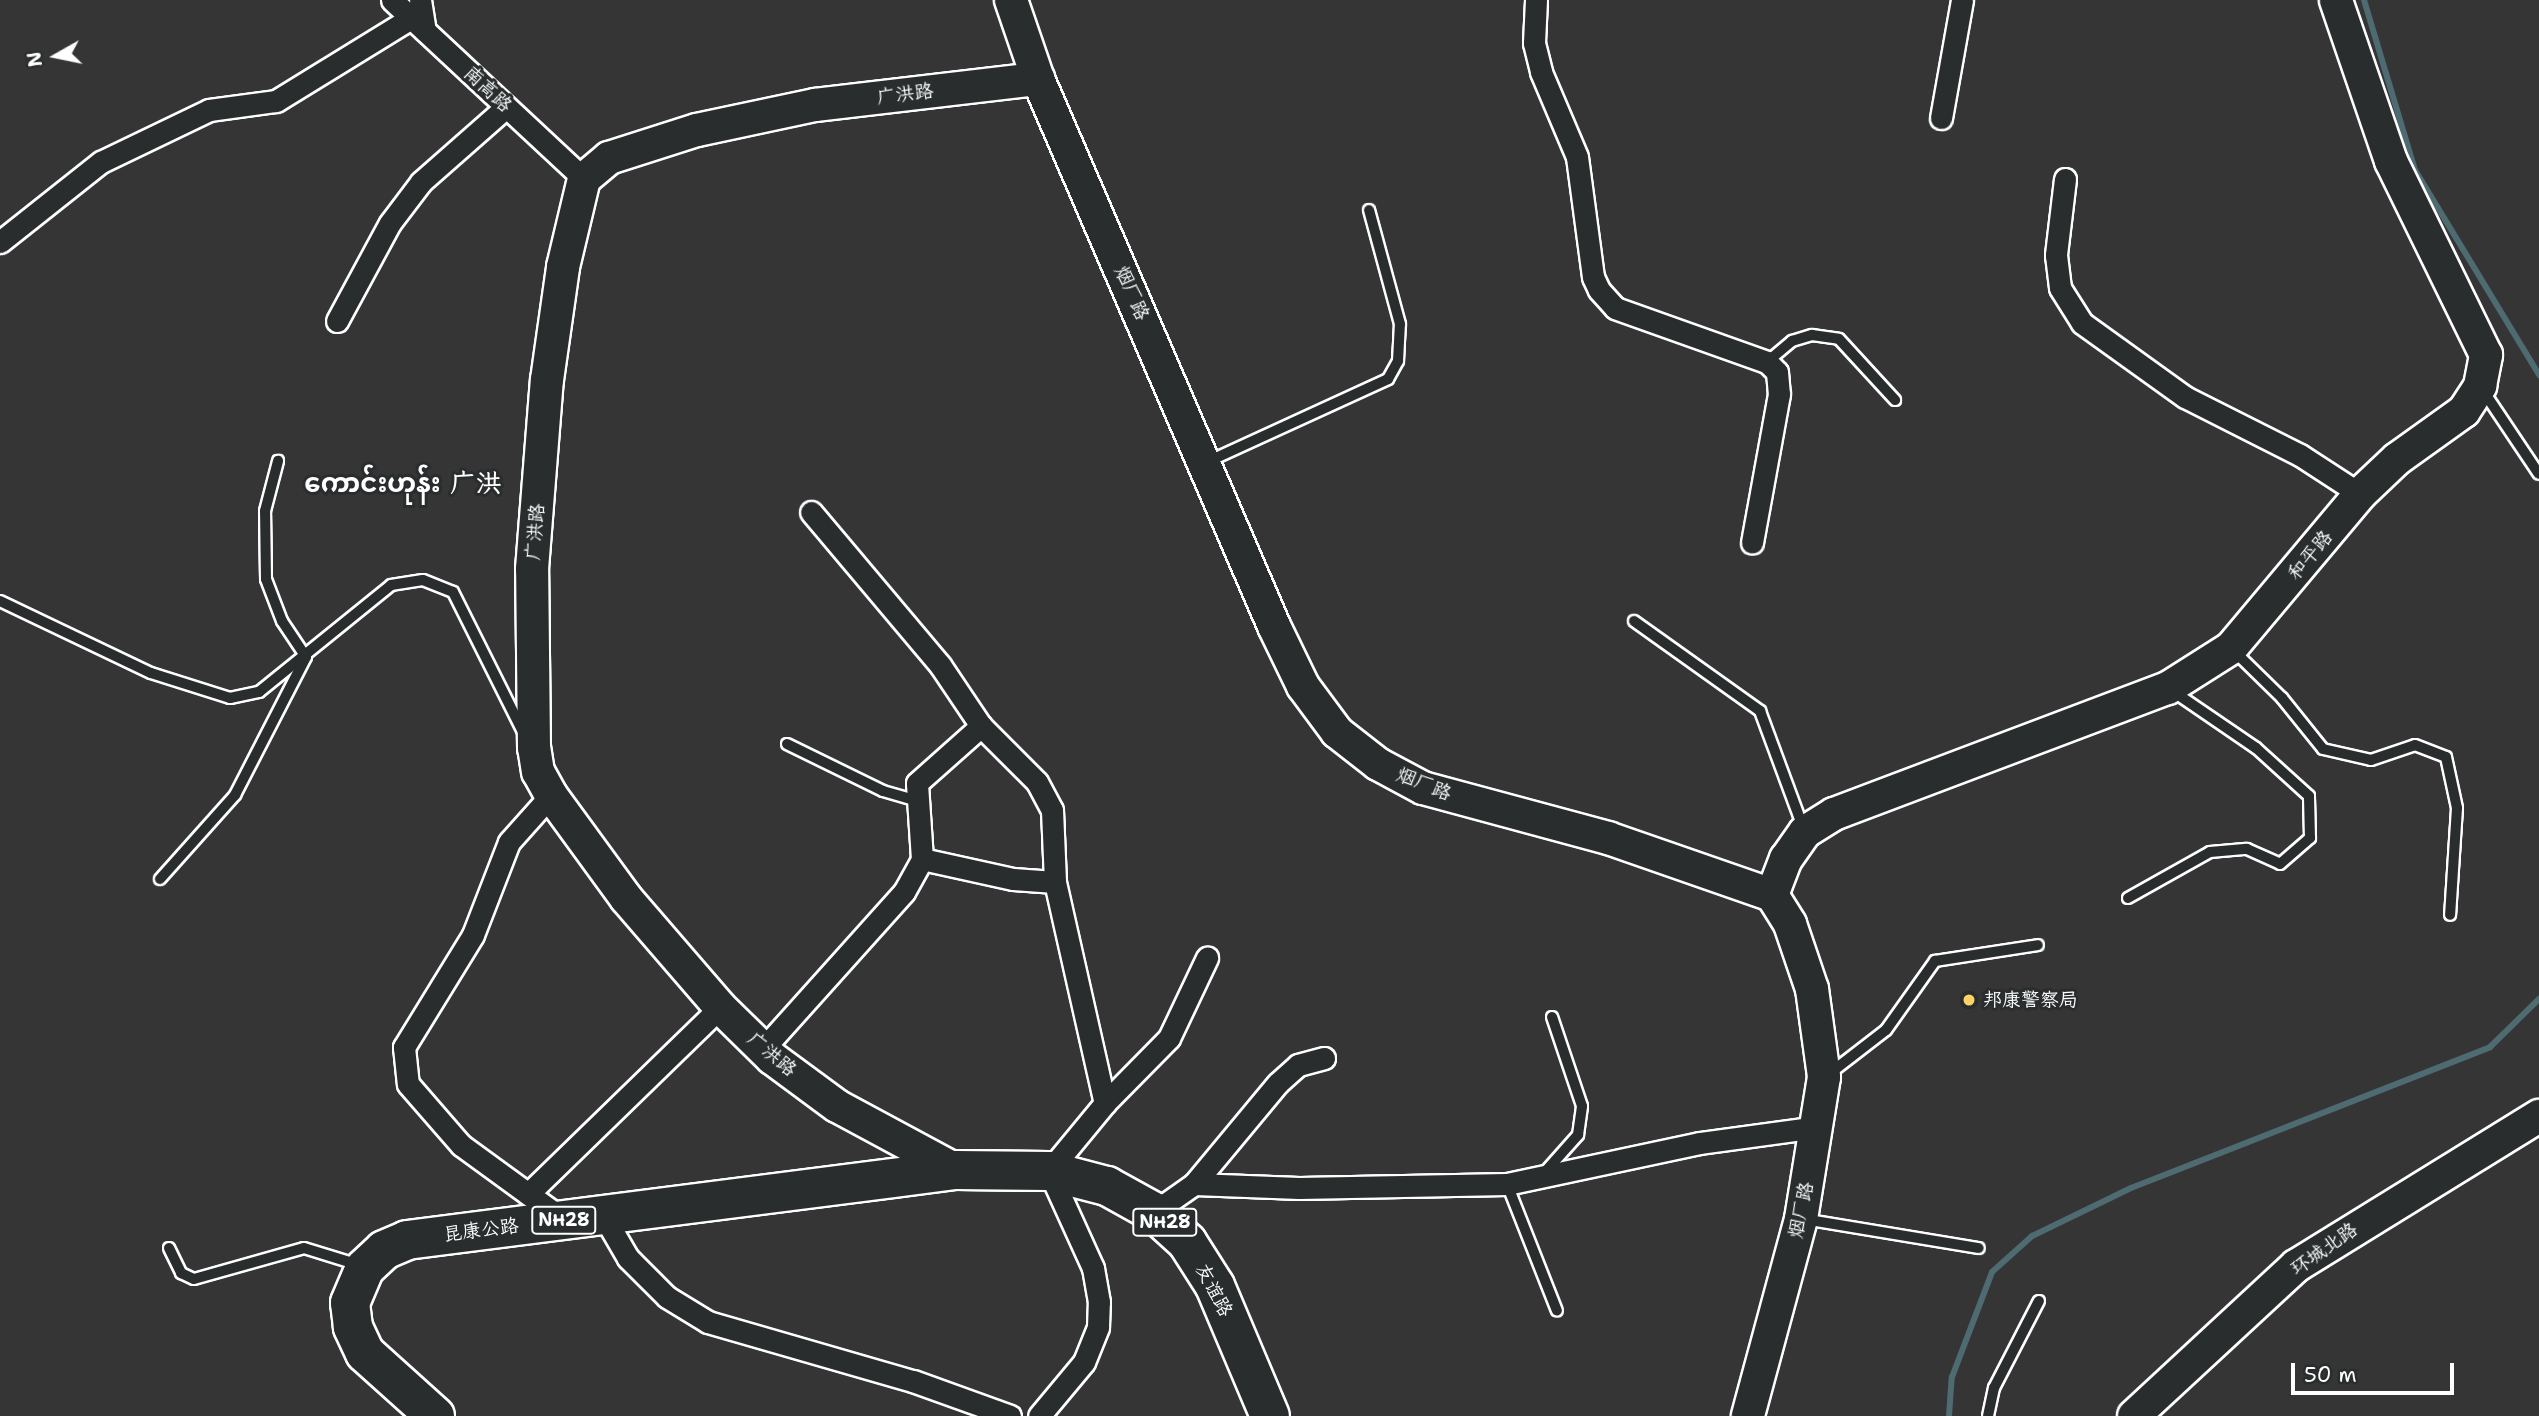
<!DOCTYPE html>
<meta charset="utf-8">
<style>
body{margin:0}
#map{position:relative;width:2539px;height:1416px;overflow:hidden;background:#363536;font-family:"Shantell Sans","LXGW WenKai TC","Noto Sans Myanmar",sans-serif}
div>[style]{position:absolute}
.stream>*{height:6px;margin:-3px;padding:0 3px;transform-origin:3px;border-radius:3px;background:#4e6b72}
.roads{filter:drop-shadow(2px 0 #fff) drop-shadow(-2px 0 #fff) drop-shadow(0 2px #fff) drop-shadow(0 -2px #fff)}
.lane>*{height:10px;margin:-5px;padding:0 5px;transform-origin:5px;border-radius:5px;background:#2a2d2e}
.street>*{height:21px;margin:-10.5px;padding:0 10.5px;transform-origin:10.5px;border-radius:10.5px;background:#2a2d2e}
.secondary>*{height:32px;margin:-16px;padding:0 16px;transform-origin:16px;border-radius:16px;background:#2a2d2e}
.highway>*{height:38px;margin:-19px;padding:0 19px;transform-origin:19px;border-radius:19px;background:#2a2d2e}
.dots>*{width:19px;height:19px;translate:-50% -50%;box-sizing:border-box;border:4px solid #2a2d2e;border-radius:50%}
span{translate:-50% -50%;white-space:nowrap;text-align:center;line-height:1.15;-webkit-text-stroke:6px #2a2d2e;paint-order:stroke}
.shield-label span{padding:2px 5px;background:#2a2d2e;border:2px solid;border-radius:5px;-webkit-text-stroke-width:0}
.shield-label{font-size:18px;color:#fff;font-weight:700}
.street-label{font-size:19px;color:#fff}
.poi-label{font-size:19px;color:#fff}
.left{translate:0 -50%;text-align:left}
.district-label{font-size:26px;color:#fff;font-weight:700}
.north{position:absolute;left:21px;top:21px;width:70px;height:70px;-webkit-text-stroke:5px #2a2d2e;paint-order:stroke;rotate:261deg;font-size:19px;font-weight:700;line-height:28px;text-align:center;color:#fff}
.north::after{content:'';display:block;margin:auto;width:24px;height:32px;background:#fff;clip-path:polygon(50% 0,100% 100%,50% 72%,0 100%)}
.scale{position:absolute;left:2291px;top:1363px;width:163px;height:32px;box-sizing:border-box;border:4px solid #fff;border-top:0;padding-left:9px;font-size:21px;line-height:24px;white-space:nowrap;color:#fff;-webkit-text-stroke:5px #2a2d2e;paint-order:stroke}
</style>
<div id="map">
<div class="stream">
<div style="left:2364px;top:0;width:177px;rotate:73.3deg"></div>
<div style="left:2415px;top:170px;width:240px;rotate:58.8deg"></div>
<div style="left:1949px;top:1416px;width:39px;rotate:-86deg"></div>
<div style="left:1952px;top:1377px;width:112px;rotate:-69.1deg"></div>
<div style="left:1992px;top:1272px;width:54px;rotate:-42deg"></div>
<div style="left:2032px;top:1236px;width:110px;rotate:-25.9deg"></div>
<div style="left:2131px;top:1188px;width:386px;rotate:-21.4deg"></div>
<div style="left:2490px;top:1047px;width:69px;rotate:-44.4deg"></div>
</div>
<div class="roads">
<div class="lane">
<div style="left:1767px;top:362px;width:33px;rotate:-40deg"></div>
<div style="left:1792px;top:341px;width:21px;rotate:-17deg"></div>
<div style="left:1812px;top:335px;width:27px;rotate:8deg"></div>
<div style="left:1839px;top:339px;width:83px;rotate:47.4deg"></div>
<div style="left:2482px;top:389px;width:102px;rotate:56.2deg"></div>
<div style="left:1207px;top:462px;width:199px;rotate:-24.6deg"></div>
<div style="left:1388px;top:379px;width:21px;rotate:-61deg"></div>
<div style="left:1398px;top:361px;width:37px;rotate:-87deg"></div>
<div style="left:1400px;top:324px;width:118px;rotate:-105.2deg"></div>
<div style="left:0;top:601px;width:167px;rotate:25.5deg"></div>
<div style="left:151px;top:673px;width:83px;rotate:17.6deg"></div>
<div style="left:230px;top:698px;width:30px;rotate:-12deg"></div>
<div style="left:259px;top:692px;width:170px;rotate:-39deg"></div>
<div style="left:391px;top:585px;width:32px;rotate:-9deg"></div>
<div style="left:423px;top:580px;width:32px;rotate:22deg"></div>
<div style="left:453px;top:592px;width:159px;rotate:63.4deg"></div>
<div style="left:1634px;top:621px;width:155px;rotate:35.5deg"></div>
<div style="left:1760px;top:711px;width:127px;rotate:69.7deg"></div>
<div style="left:2233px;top:650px;width:69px;rotate:44.4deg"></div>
<div style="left:2282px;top:698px;width:65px;rotate:51.2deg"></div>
<div style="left:2323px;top:749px;width:49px;rotate:12.9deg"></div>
<div style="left:2371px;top:760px;width:46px;rotate:-18.8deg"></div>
<div style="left:2415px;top:745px;width:33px;rotate:21deg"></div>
<div style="left:2446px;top:757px;width:52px;rotate:77.8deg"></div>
<div style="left:2457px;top:808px;width:107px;rotate:93.7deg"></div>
<div style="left:787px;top:744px;width:107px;rotate:26.1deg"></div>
<div style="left:883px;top:791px;width:33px;rotate:16deg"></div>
<div style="left:160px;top:879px;width:113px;rotate:-48.2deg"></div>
<div style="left:235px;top:795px;width:155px;rotate:-62.8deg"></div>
<div style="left:306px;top:657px;width:43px;rotate:-123.7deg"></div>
<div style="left:282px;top:621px;width:45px;rotate:-110.9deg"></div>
<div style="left:266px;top:579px;width:68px;rotate:-90.8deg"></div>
<div style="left:265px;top:511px;width:52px;rotate:-75.4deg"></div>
<div style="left:2128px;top:898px;width:94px;rotate:-29.3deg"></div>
<div style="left:2210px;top:852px;width:37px;rotate:-5deg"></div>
<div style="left:2247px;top:849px;width:36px;rotate:24deg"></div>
<div style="left:2280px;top:864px;width:40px;rotate:-41deg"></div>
<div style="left:2310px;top:838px;width:42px;rotate:-91.4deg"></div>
<div style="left:2309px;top:796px;width:72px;rotate:-137.8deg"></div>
<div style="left:2256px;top:748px;width:103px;rotate:-145.7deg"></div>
<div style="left:1829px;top:1074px;width:72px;rotate:-37.7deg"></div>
<div style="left:1886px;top:1030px;width:85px;rotate:-54.6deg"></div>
<div style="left:1935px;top:961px;width:104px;rotate:-8.8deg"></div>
<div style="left:1545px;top:1172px;width:50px;rotate:-48.3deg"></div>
<div style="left:1578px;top:1135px;width:29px;rotate:-82deg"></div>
<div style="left:1582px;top:1106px;width:94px;rotate:-108.6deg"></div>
<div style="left:1507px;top:1184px;width:136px;rotate:68.5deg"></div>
<div style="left:1803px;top:1219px;width:178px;rotate:9.4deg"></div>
<div style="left:169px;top:1248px;width:28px;rotate:64deg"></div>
<div style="left:181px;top:1273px;width:14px;rotate:25deg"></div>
<div style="left:194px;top:1279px;width:114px;rotate:-15.7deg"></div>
<div style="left:304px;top:1248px;width:58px;rotate:17.2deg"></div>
<div style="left:1988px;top:1416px;width:29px;rotate:-78deg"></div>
<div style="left:1994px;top:1388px;width:98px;rotate:-62.7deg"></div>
</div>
<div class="street">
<div style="left:392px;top:0;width:262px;rotate:43deg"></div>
<div style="left:420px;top:0;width:31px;rotate:81deg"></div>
<div style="left:1536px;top:0;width:43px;rotate:92.7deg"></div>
<div style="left:1534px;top:43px;width:30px;rotate:76deg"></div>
<div style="left:1541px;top:72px;width:92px;rotate:67deg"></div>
<div style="left:1577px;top:157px;width:121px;rotate:82.4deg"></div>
<div style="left:1593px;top:277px;width:14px;rotate:65deg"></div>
<div style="left:1599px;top:290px;width:24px;rotate:48deg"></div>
<div style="left:1615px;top:308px;width:161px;rotate:19.6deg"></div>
<div style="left:1767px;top:362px;width:14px;rotate:45deg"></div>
<div style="left:1777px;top:372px;width:22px;rotate:85deg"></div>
<div style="left:1779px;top:394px;width:151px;rotate:100.3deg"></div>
<div style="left:1941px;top:118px;width:120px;rotate:-79.9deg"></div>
<div style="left:2065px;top:179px;width:77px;rotate:96.8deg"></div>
<div style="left:2056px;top:255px;width:33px;rotate:83deg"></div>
<div style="left:2060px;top:288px;width:41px;rotate:57.8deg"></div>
<div style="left:2082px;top:323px;width:127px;rotate:35.7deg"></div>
<div style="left:2185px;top:397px;width:129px;rotate:26.8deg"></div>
<div style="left:2300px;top:455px;width:72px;rotate:33deg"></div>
<div style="left:0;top:242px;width:129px;rotate:-38.4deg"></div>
<div style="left:101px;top:162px;width:120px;rotate:-25.7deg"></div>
<div style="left:209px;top:110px;width:68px;rotate:-7.7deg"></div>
<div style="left:276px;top:101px;width:158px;rotate:-31.6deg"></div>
<div style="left:337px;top:321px;width:111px;rotate:-61.6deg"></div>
<div style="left:390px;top:223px;width:51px;rotate:-52.9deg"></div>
<div style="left:421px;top:182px;width:113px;rotate:-41.4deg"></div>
<div style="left:981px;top:726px;width:79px;rotate:45deg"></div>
<div style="left:1037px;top:782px;width:32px;rotate:62deg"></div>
<div style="left:1052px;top:810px;width:72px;rotate:87.6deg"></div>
<div style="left:1055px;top:882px;width:227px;rotate:77.3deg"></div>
<div style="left:551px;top:795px;width:63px;rotate:131.8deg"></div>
<div style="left:509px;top:842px;width:100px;rotate:111.2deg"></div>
<div style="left:473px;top:935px;width:132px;rotate:121.6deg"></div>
<div style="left:404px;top:1047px;width:37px;rotate:84deg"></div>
<div style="left:408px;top:1084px;width:81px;rotate:49deg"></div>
<div style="left:461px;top:1145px;width:127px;rotate:36.1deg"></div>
<div style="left:922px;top:859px;width:93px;rotate:12.4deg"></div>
<div style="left:1013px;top:879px;width:42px;rotate:4.1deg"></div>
<div style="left:763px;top:1049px;width:211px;rotate:-48.1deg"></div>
<div style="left:904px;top:892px;width:38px;rotate:-61deg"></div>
<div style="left:922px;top:859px;width:76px;rotate:-93.8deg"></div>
<div style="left:917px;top:783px;width:86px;rotate:-41.7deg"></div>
<div style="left:981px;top:726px;width:73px;rotate:-123.9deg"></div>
<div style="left:940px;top:665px;width:200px;rotate:-130.1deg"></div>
<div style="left:1194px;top:1184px;width:131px;rotate:-50.3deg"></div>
<div style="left:1278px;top:1083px;width:27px;rotate:-42deg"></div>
<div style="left:1298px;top:1065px;width:27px;rotate:-15deg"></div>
<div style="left:528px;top:1194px;width:268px;rotate:-44.2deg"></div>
<div style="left:1154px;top:1212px;width:49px;rotate:-35deg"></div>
<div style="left:1194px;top:1184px;width:105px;rotate:2.2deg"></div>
<div style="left:1299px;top:1188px;width:208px;rotate:-1.1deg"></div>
<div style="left:1507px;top:1184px;width:197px;rotate:-12deg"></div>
<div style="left:1700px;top:1143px;width:118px;rotate:-7.8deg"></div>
<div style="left:603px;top:1215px;width:50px;rotate:59.8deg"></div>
<div style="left:628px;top:1258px;width:55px;rotate:45deg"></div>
<div style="left:667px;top:1297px;width:48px;rotate:31.4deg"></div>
<div style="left:708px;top:1322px;width:213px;rotate:16.1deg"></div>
<div style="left:913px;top:1381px;width:103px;rotate:19.8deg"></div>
<div style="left:1039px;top:1416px;width:70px;rotate:-50.2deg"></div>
<div style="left:1084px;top:1362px;width:38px;rotate:-68deg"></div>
<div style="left:1098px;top:1327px;width:25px;rotate:-88deg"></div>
<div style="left:1099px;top:1302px;width:35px;rotate:-100deg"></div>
<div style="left:1093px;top:1268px;width:107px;rotate:-114.4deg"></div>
<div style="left:1049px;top:1171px;width:88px;rotate:-50.5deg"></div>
<div style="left:1105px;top:1103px;width:91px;rotate:-45.4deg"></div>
<div style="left:1169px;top:1038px;width:89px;rotate:-64.6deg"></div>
</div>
<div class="secondary">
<div style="left:1011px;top:0;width:83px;rotate:71.1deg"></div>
<div style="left:1038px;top:79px;width:596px;rotate:66.66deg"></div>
<div style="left:1274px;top:626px;width:67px;rotate:64.2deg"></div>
<div style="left:1303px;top:686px;width:57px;rotate:53.5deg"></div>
<div style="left:1337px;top:732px;width:52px;rotate:38deg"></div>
<div style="left:1378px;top:764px;width:51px;rotate:28.1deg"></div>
<div style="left:1423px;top:788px;width:192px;rotate:15.1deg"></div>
<div style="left:1608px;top:838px;width:174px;rotate:19.2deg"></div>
<div style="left:1772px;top:895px;width:34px;rotate:58deg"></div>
<div style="left:1790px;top:924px;width:69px;rotate:71.3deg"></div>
<div style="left:1812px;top:989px;width:89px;rotate:82.2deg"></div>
<div style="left:1824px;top:1077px;width:144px;rotate:99.2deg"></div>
<div style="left:1801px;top:1219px;width:204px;rotate:105.1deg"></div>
<div style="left:1772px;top:895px;width:39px;rotate:-69deg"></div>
<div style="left:1786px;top:859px;width:33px;rotate:-55deg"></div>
<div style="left:1805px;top:832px;width:34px;rotate:-32deg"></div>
<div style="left:1834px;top:814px;width:357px;rotate:-20.7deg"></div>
<div style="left:2168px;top:688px;width:75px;rotate:-32.4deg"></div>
<div style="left:2231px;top:648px;width:201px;rotate:-50deg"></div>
<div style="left:2360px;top:494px;width:51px;rotate:-43.4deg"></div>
<div style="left:2397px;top:459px;width:82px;rotate:-35.6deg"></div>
<div style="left:2464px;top:411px;width:30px;rotate:-57deg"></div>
<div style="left:2480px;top:386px;width:32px;rotate:-79deg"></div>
<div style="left:2486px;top:355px;width:216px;rotate:-116.1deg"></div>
<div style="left:2391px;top:161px;width:170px;rotate:-108.9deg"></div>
<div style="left:956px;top:1170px;width:135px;rotate:-151.7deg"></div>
<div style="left:837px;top:1106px;width:81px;rotate:-143.6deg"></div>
<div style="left:772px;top:1058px;width:73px;rotate:-135.6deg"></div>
<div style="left:720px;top:1007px;width:144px;rotate:-130.8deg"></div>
<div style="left:626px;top:898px;width:127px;rotate:-126.1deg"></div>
<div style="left:551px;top:795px;width:26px;rotate:-119deg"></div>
<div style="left:538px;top:772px;width:24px;rotate:-99deg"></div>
<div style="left:534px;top:748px;width:179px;rotate:-90.6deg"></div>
<div style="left:532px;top:569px;width:190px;rotate:-85.5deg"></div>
<div style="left:547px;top:380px;width:114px;rotate:-81.9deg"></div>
<div style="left:563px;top:267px;width:90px;rotate:-76.6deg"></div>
<div style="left:584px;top:179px;width:33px;rotate:-40deg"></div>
<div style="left:609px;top:158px;width:92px;rotate:-17.7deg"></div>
<div style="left:697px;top:130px;width:121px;rotate:-12deg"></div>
<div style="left:815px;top:105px;width:225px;rotate:-6.7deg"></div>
<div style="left:2134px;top:1416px;width:221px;rotate:-42.8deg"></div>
<div style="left:2296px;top:1266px;width:286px;rotate:-31.7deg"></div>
</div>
<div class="highway">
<div style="left:435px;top:1416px;width:94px;rotate:-138deg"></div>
<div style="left:365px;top:1353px;width:29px;rotate:-115deg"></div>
<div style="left:353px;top:1327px;width:24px;rotate:-97deg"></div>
<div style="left:350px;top:1303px;width:38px;rotate:-67deg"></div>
<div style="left:365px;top:1268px;width:26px;rotate:-43deg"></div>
<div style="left:384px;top:1250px;width:25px;rotate:-23deg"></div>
<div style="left:407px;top:1240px;width:553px;rotate:-7.27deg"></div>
<div style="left:956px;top:1170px;width:93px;rotate:0.6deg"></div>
<div style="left:1049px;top:1171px;width:60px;rotate:14.5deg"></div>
<div style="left:1107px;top:1186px;width:54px;rotate:29deg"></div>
<div style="left:1154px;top:1212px;width:45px;rotate:42.3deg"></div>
<div style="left:1187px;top:1242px;width:52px;rotate:57.5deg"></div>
<div style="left:1215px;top:1286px;width:141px;rotate:67.1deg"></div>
</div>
</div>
<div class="dots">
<div style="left:1969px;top:1000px;background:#ffd166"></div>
</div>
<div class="shield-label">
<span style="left:564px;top:1220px">NH28</span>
<span style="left:1165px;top:1222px">NH28</span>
</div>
<div class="street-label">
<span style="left:488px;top:89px;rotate:43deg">南高路</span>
<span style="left:905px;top:94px;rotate:-7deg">广洪路</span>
<span style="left:1132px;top:293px;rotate:66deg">烟厂路</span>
<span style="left:535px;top:532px;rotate:-85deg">广洪路</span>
<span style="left:2310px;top:555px;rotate:-50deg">和平路</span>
<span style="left:1424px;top:784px;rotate:22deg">烟厂路</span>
<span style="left:772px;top:1054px;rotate:40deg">广洪路</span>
<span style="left:1801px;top:1210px;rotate:-78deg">烟厂路</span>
<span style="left:481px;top:1230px;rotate:-7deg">昆康公路</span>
<span style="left:2324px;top:1249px;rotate:-35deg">环城北路</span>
<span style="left:1214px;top:1290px;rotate:62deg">友谊路</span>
</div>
<div class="poi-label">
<span class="left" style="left:1983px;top:1000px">邦康警察局</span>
</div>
<div class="district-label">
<span style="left:403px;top:483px">ကောင်းဟုန်း 广洪</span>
</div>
<div class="north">N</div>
<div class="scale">50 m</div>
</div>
